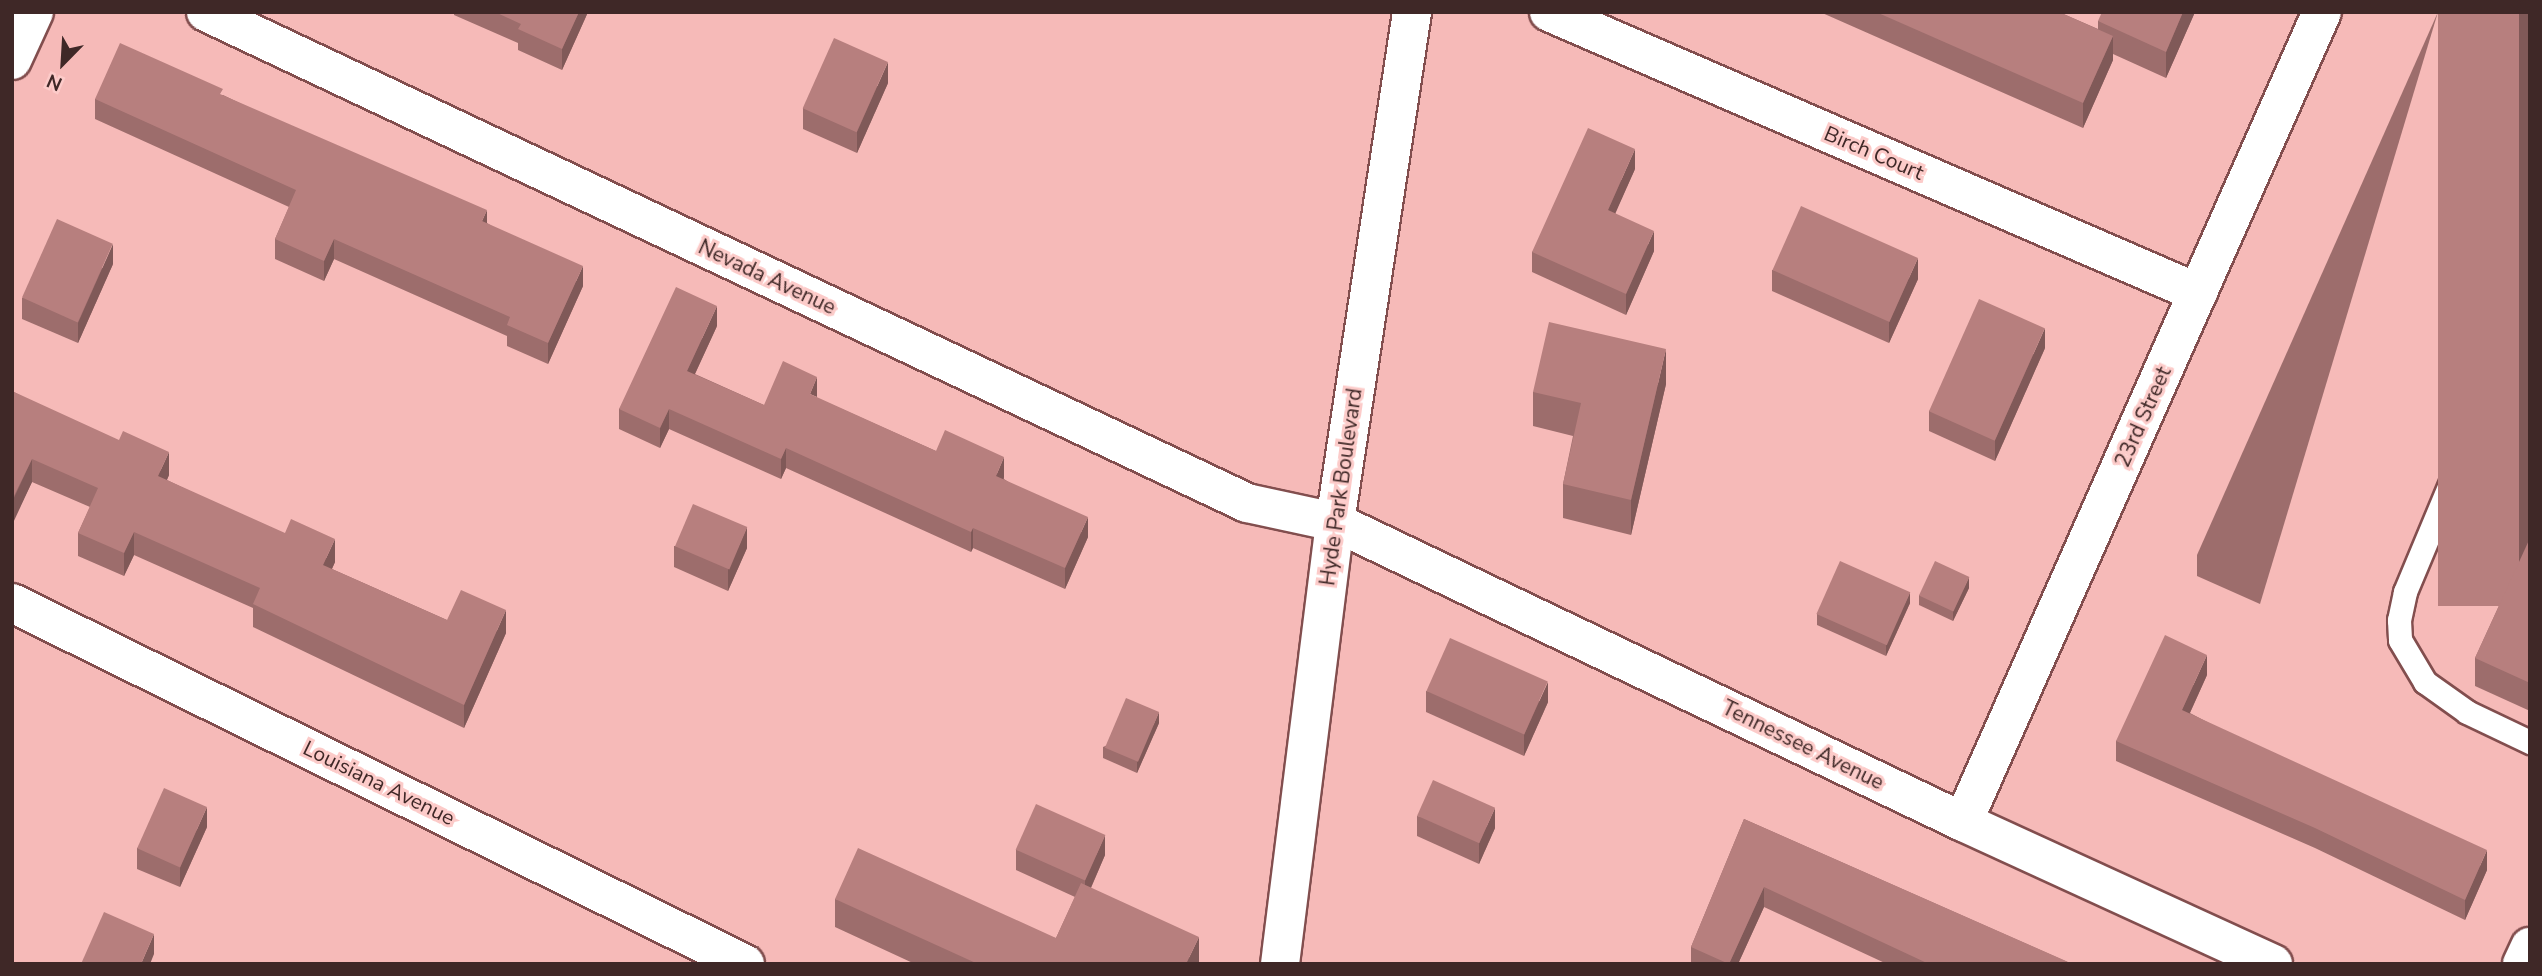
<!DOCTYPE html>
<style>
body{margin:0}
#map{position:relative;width:2542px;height:976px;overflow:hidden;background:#f6bab8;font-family:"Nunito Sans",sans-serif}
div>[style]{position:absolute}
.roads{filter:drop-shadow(2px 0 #824e4e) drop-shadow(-2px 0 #824e4e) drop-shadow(0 2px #824e4e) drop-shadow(0 -2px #824e4e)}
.lane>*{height:23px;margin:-11.5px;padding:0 11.5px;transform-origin:11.5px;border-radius:11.5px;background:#fff}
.street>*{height:38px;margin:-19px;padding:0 19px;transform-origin:19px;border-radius:19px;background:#fff}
.secondary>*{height:38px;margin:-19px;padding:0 19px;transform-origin:19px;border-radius:19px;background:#fff}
.wall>*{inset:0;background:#9d6d6c}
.shaded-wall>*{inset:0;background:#805958;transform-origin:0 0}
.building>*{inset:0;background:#b77f7e;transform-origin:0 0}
span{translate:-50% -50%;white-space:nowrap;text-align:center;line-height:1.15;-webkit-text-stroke:6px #fccbc9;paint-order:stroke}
.street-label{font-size:21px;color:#3f2827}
.frame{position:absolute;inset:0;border:14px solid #3f2827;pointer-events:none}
.north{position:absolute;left:28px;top:28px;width:70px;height:70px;-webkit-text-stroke:5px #fccbc9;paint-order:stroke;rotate:204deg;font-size:19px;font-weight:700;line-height:28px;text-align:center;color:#3f2827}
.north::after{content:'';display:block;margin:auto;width:24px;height:32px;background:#3f2827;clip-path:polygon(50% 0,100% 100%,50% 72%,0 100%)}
</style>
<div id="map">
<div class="roads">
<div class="lane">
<div style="left:2530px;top:323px;width:172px;rotate:116.6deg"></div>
<div style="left:2453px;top:477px;width:125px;rotate:112.7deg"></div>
<div style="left:2405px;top:592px;width:29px;rotate:102deg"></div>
<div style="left:2399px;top:620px;width:20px;rotate:87deg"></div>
<div style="left:2400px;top:640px;width:49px;rotate:59.2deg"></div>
<div style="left:2425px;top:682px;width:52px;rotate:35.5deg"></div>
<div style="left:2467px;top:712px;width:70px;rotate:25.5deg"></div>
</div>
<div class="street">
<div style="left:206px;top:12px;width:1151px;rotate:25.25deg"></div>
<div style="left:1247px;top:503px;width:90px;rotate:12.2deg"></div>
<div style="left:1335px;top:522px;width:696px;rotate:25.53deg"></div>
<div style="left:1963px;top:822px;width:341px;rotate:24.6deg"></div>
<div style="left:1549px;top:12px;width:707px;rotate:23.41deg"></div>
<div style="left:12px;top:60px;width:53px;rotate:-65.4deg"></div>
<div style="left:12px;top:603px;width:817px;rotate:26.22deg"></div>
<div style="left:1963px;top:822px;width:886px;rotate:-66.1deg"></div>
<div style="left:2522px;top:964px;width:19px;rotate:-65deg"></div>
</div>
<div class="secondary">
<div style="left:1280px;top:964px;width:445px;rotate:-82.9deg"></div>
<div style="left:1335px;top:522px;width:516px;rotate:-81.41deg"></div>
</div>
</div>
<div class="wall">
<div style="clip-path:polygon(454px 12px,588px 12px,562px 70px,518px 50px,518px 43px,454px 15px)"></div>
<div style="clip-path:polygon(1820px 12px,2059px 12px,2098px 29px,2098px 21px,2195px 12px,2166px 78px,2113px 54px,2113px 60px,2083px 128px)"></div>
<div style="clip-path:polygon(2438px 12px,2260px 604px,2197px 576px,2197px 555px)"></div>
<div style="clip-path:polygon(888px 83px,857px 153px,803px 129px,803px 108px)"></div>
<div style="clip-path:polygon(223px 95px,487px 223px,583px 286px,548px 364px,507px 346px,507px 336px,334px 259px,324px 281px,275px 259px,275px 239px,289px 207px,95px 119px,95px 99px)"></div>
<div style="clip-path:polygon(1635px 169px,1615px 213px,1654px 251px,1626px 315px,1532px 272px,1532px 252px)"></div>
<div style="clip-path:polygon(113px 264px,78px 343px,22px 319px,22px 298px)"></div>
<div style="clip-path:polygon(1772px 270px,1918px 279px,1889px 343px,1772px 291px)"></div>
<div style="clip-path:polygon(717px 326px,695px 374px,764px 405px,817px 398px,936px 451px,1004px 477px,1004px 479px,1088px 537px,1065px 589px,973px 548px,971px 552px,786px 468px,781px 479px,669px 429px,660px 448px,619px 429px,619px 409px)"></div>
<div style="clip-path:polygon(2045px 348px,1995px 461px,1929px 431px,1929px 411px)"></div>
<div style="clip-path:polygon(1666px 384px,1631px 535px,1563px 518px,1563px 484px,1573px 436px,1533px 426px,1533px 392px)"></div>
<div style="clip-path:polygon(12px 391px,169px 475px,167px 480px,335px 562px,332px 569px,447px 620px,506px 633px,464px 728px,253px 627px,253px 608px,134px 555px,124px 576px,78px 556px,78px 533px,90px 507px,32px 482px,12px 523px)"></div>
<div style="clip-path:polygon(2530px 538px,2530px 711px,2475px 686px,2475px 658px)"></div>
<div style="clip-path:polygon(674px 546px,747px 548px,728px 591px,674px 567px)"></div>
<div style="clip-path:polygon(1969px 588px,1953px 621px,1919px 605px,1919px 595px)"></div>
<div style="clip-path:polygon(1910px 603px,1886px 656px,1817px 625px,1817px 614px)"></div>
<div style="clip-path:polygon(2207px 675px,2190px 713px,2487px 870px,2465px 920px,2315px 848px,2116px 761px,2116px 741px)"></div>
<div style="clip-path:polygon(1426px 691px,1548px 702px,1524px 756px,1426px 712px)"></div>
<div style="clip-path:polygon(1159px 723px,1137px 773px,1103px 758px,1103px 747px)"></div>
<div style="clip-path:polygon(1417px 816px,1495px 828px,1479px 864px,1417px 836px)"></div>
<div style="clip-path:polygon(1744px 819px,2072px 964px,1887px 964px,1764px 907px,1738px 964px,1691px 964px,1691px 947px)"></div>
<div style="clip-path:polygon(207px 827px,180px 887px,137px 869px,137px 848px)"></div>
<div style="clip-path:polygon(1016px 850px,1105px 855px,1091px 888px,1199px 964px,915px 964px,835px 927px,835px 899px,1056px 938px,1075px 897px,1016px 870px)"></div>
</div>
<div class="shaded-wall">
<div style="clip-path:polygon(579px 12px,588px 12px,562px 70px,562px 49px)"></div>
<div style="clip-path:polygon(2183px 12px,2195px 12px,2166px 78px,2166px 52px)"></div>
<div style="left:2519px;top:12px;width:10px;height:627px"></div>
<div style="clip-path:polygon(2113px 36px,2113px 60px,2083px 128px,2083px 103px)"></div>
<div style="clip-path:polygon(888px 62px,888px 83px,857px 153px,857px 132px)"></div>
<div style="clip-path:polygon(1635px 149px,1635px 169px,1608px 230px,1608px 210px)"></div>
<div style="clip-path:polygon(487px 210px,487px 230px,482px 221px)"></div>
<div style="clip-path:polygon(1654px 231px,1654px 251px,1626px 315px,1626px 294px)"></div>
<div style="clip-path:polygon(334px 239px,334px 259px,324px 281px,324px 261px)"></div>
<div style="clip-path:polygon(113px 244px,113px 264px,78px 343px,78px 323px)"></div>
<div style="clip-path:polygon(1918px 258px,1918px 279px,1889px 343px,1889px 322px)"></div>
<div style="clip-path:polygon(583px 266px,583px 286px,548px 364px,548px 343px)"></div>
<div style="clip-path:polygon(717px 306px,717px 326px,687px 391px,687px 371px)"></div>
<div style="clip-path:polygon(2045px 328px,2045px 348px,1995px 461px,1995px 440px)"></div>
<div style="clip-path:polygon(1666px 349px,1666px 384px,1631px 535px,1631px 500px)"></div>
<div style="clip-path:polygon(817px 377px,817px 397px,810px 394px)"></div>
<div style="clip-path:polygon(669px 409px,669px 429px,660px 448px,660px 428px)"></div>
<div style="clip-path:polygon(786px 448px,786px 468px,781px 479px,781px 459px)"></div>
<div style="clip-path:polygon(169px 452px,169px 475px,158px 499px,158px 476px)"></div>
<div style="clip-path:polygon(1004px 457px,1004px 477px,996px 496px,996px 476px)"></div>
<div style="clip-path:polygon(32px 459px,32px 482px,13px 523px,13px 500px)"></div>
<div style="clip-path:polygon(1088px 517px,1088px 537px,1065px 589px,1065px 568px)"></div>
<div style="clip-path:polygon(747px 527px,747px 548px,728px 591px,728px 570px)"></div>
<div style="clip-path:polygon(973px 528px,973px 548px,971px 552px,971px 532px)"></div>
<div style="clip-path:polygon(134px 532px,134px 555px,124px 576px,124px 553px)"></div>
<div style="clip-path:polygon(335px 539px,335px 562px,323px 588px,323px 565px)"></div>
<div style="clip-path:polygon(1969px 577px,1969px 588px,1953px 621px,1953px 611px)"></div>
<div style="clip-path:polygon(1910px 592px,1910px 603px,1886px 656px,1886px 645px)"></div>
<div style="clip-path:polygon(506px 610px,506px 633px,464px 728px,464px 705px)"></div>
<div style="clip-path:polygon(2207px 655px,2207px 675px,2182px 730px,2182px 710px)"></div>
<div style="clip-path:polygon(1548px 682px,1548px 702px,1524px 756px,1524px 735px)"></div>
<div style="clip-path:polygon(1159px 712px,1159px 723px,1137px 773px,1137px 762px)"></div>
<div style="clip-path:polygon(207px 807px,207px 827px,180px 887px,180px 867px)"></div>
<div style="clip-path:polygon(1495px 808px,1495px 828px,1479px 864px,1479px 843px)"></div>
<div style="clip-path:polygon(1105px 835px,1105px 855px,1085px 901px,1085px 880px)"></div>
<div style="clip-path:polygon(2487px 850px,2487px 870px,2465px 920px,2465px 900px)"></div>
<div style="clip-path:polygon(1764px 887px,1764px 907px,1738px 964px,1729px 964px)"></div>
<div style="clip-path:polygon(154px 934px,154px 954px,150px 964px,141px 964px)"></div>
<div style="clip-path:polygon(1199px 937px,1199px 964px,1186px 964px)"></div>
</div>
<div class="building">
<div style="clip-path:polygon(495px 12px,579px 12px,562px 49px,518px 29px,521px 24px)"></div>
<div style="clip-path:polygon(1876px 12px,2059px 12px,2113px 36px,2083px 103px)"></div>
<div style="clip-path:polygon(2102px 12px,2183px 12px,2166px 52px,2098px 21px)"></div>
<div style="left:2438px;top:12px;width:81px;height:594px"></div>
<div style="left:834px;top:38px;width:59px;height:77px;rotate:24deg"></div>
<div style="clip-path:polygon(120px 43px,223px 89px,220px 94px,487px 210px,482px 221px,583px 266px,548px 343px,507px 325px,510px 317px,334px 239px,324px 261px,275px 239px,296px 190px,95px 99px)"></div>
<div style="clip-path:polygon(1588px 128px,1635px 149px,1608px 210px,1654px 231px,1626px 294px,1532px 252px)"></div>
<div style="left:1801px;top:206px;width:128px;height:70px;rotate:24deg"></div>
<div style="left:57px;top:219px;width:61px;height:86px;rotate:24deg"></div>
<div style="clip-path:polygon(676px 287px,717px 306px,687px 371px,764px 405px,783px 361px,817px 377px,810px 394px,936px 451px,945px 430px,1004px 457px,996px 476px,1088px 517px,1065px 568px,973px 528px,971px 532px,786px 448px,781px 459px,669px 409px,660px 428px,619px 409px)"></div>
<div style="left:1979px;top:299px;width:72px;height:123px;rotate:24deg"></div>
<div style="clip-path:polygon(1549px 322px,1666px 349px,1631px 500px,1563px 484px,1581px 403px,1533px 392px)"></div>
<div style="clip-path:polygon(12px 391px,119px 440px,123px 431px,169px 452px,158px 476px,285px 533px,291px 519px,335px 539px,323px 565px,447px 620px,461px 590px,506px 610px,464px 705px,253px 604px,260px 588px,134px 532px,124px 553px,78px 533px,98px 488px,32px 459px,12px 500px)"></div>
<div style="left:693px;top:504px;width:59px;height:46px;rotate:23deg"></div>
<div style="clip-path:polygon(2530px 538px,2530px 683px,2475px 658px)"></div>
<div style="left:1840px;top:561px;width:77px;height:58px;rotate:24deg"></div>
<div style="left:1935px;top:561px;width:38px;height:38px;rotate:25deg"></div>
<div style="clip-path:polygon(2165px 635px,2207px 655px,2182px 710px,2487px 850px,2465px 900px,2315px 828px,2116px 741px)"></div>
<div style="left:1450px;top:638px;width:107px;height:58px;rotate:24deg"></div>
<div style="left:1126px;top:698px;width:36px;height:54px;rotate:23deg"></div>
<div style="left:1433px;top:780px;width:68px;height:39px;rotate:24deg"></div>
<div style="left:164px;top:788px;width:47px;height:66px;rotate:24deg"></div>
<div style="left:1036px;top:804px;width:76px;height:50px;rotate:24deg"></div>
<div style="clip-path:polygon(1744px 819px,2066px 961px,2072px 964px,1929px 964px,1764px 887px,1729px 964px,1691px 947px)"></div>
<div style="clip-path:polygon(858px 848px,1056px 938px,1081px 883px,1199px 937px,1186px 964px,978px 964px,835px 899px)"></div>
<div style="clip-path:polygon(104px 912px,154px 934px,141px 964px,81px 964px)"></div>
</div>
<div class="street-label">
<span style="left:1874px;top:153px;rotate:23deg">Birch Court</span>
<span style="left:767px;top:277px;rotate:25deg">Nevada Avenue</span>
<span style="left:2143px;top:417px;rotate:-66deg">23rd Street</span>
<span style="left:1341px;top:487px;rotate:-82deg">Hyde Park Boulevard</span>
<span style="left:1803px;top:745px;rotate:26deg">Tennessee Avenue</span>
<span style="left:379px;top:783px;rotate:26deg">Louisiana Avenue</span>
</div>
<div class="frame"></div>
<div class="north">N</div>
</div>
